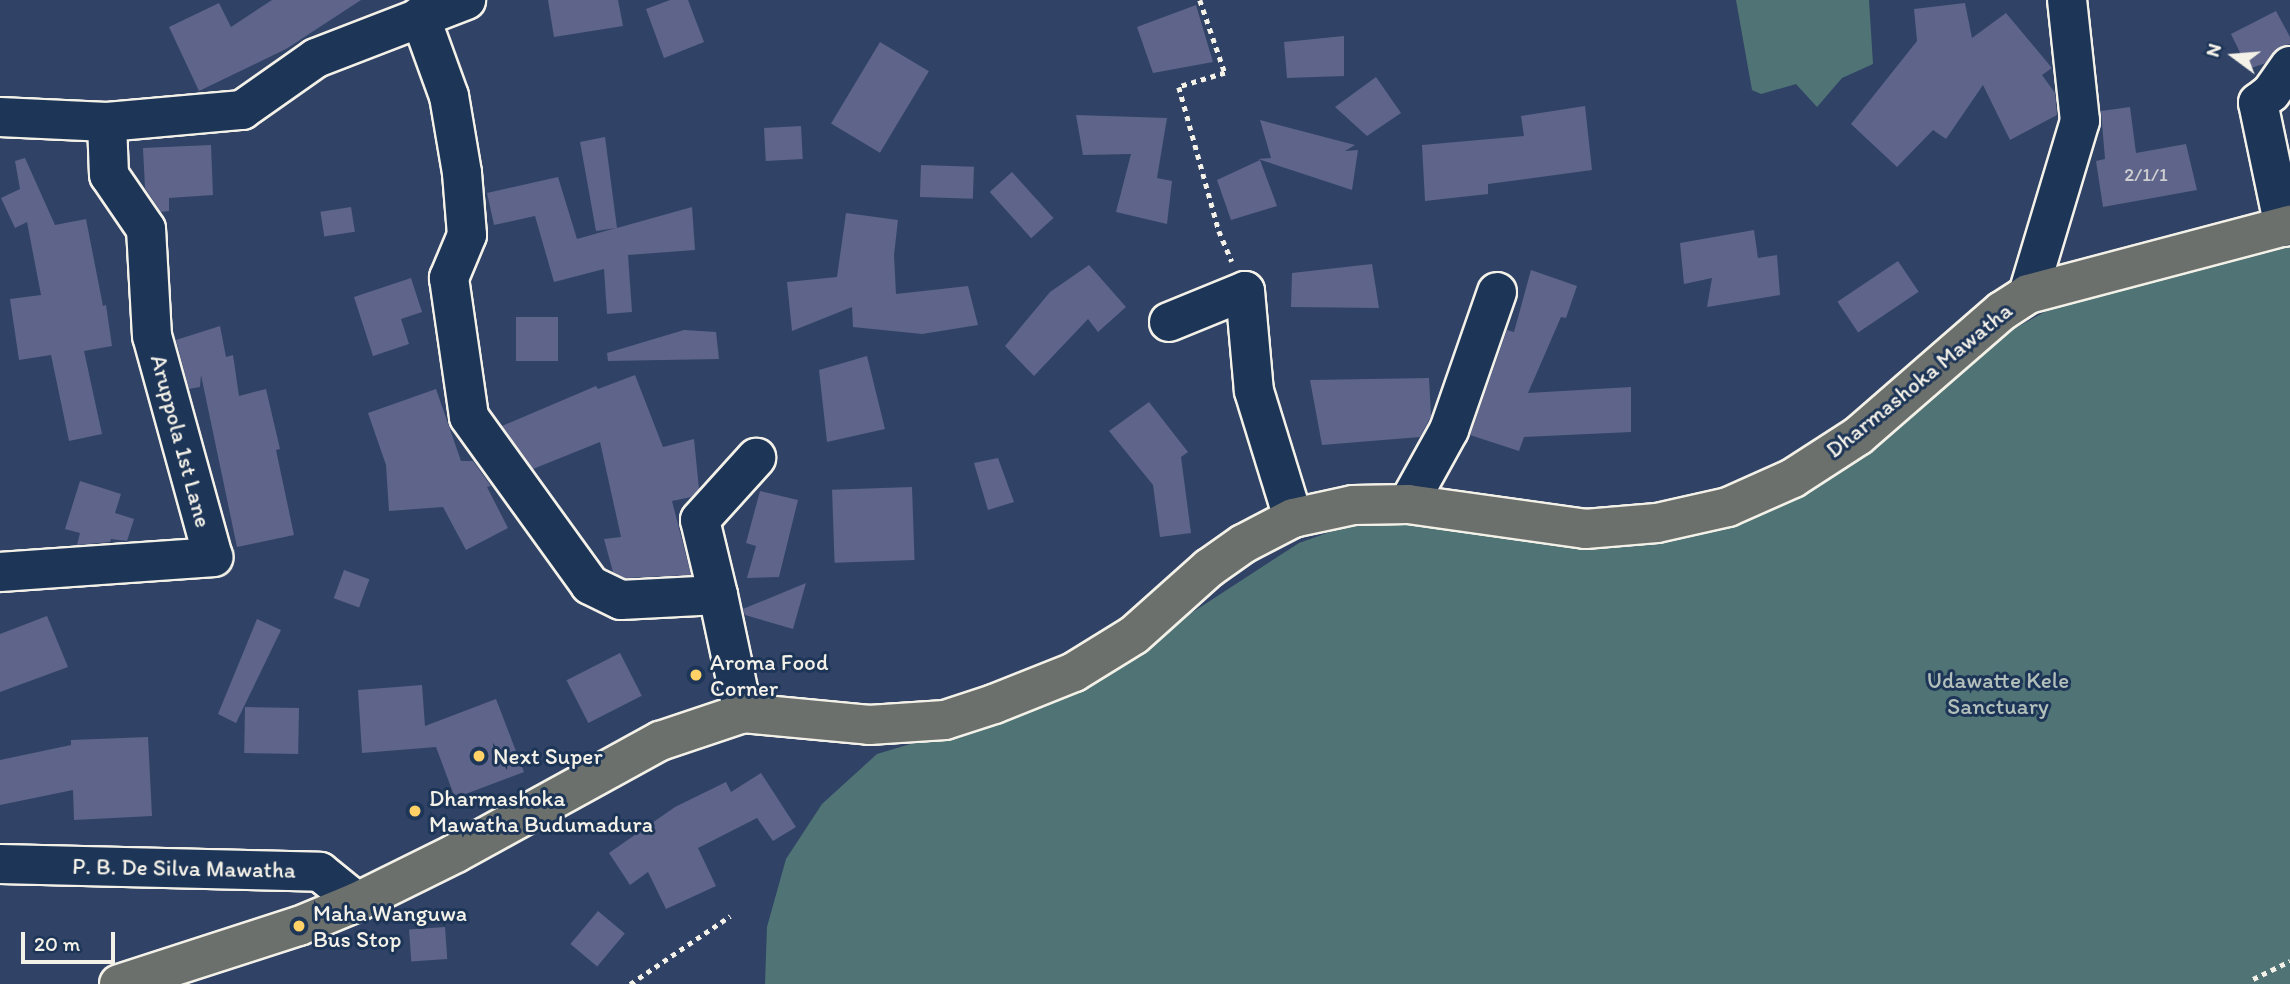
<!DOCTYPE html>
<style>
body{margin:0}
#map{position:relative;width:2290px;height:984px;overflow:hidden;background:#304366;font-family:Itim,sans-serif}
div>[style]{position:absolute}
.green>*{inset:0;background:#507475}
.building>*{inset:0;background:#5e648a;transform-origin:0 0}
.path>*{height:4.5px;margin-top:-2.25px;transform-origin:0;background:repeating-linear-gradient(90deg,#f4f1e8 0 5px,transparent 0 10px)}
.roads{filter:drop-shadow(2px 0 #f4f1e8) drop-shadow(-2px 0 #f4f1e8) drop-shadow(0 2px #f4f1e8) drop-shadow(0 -2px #f4f1e8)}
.minor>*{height:38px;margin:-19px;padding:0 19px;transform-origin:19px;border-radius:19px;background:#1d3557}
.major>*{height:38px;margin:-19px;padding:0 19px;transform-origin:19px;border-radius:19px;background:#6b706d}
.dots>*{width:19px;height:19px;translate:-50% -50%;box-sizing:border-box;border:4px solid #1d3557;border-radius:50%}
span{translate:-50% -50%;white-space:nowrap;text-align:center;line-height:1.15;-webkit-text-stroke:6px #1d3557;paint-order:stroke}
.number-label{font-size:19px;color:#ceced0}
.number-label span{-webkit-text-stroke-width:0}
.street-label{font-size:23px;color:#f4f1e8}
.poi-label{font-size:23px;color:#f4f1e8}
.left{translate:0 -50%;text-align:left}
.park-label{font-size:23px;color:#b2bfba}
.north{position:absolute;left:2199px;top:21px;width:70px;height:70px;-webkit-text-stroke:5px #1d3557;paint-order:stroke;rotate:286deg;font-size:19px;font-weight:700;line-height:28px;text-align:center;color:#f4f1e8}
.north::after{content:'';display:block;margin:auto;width:24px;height:32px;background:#f4f1e8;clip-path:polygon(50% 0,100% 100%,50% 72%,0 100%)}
.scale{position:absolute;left:21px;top:932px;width:94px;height:32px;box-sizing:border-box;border:4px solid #f4f1e8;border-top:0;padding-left:9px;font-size:21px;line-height:24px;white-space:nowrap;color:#f4f1e8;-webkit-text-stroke:5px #1d3557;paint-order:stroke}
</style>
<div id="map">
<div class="green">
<div style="clip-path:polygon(1736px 0,1869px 0,1873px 64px,1842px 78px,1817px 107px,1796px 84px,1761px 94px,1752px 90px)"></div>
<div style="clip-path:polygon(2290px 247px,2290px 984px,765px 984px,767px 927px,786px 859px,822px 804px,877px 754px,954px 731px,1119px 660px,1299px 543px,1408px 504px,1585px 529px,1728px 507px,1972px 353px,2090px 286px,2181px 275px)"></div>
</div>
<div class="building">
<div style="clip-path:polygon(272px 0,361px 0,286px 49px,199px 91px,169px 27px,219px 3px,231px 27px)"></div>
<div style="clip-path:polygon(548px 0,618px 0,623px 26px,554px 37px)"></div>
<div style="clip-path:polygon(670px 0,688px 0,704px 42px,664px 58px,646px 9px)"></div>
<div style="clip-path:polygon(1965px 3px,1972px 38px,2006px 13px,2052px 68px,2042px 75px,2055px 93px,2057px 115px,2010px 140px,1983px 85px,1946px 139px,1933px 130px,1897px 167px,1851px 124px,1917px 41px,1914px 9px)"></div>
<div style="clip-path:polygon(1196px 5px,1213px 62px,1153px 73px,1137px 27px)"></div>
<div style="clip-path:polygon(2276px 11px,2290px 37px,2290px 44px,2280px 47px,2266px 63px,2248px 69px,2231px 34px)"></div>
<div style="clip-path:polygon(1344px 36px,1344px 76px,1287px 78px,1284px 42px)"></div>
<div style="left:880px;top:42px;width:57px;height:95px;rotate:31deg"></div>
<div style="clip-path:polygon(1376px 77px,1401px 113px,1367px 136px,1335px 107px)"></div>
<div style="clip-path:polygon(1585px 106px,1592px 170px,1488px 184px,1488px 194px,1425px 201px,1422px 145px,1524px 136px,1521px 116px)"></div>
<div style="clip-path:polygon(2130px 107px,2136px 153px,2186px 144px,2197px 190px,2103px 207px,2096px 161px,2105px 159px,2101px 111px)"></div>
<div style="clip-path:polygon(1076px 115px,1167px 118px,1157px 178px,1172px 181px,1167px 224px,1116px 212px,1131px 154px,1083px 155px)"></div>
<div style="clip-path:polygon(1260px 120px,1355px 145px,1345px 151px,1358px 150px,1352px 190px,1258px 159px,1271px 158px)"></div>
<div style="left:801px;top:126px;width:33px;height:37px;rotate:87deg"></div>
<div style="clip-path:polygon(605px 137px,617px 228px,692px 207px,695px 250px,628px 255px,632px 312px,607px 314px,604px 269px,554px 282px,535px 216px,494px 225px,487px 193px,558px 177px,577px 239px,616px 228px,596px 231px,580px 142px)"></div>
<div style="clip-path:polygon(211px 145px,213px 195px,169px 198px,169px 211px,161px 212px,145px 188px,143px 148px)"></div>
<div style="clip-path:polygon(25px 158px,55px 225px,86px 219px,103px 306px,106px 305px,112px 346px,84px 351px,102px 434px,69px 441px,51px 355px,19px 360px,10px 299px,41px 295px,27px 222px,15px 228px,1px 198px,20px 189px,15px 161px)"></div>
<div style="clip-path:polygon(1260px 160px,1277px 206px,1231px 220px,1217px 180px)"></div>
<div style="left:921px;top:165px;width:53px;height:32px;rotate:2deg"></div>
<div style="left:1012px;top:172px;width:62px;height:30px;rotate:48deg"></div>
<div style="left:351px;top:207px;width:25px;height:31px;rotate:81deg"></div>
<div style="clip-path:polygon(846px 213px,898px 220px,894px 255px,896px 294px,968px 286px,978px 325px,922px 334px,853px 327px,852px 307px,792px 331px,787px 282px,837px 277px)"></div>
<div style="clip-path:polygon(1754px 230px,1758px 258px,1777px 255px,1780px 295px,1707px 307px,1712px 278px,1684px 284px,1680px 243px)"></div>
<div style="left:1898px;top:261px;width:37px;height:73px;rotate:56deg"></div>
<div style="clip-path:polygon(1372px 264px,1379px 308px,1291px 307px,1292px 273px)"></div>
<div style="clip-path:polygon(1089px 265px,1126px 307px,1098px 332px,1088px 319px,1034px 376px,1005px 346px,1050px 292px)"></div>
<div style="clip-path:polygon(1531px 270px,1577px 286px,1566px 318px,1561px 317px,1528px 393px,1631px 387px,1631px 432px,1524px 437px,1519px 451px,1470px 435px,1507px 330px,1514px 332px)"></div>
<div style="clip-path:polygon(411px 278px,422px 312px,401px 319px,409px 344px,373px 356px,354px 297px)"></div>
<div style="left:516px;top:317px;width:42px;height:44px"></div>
<div style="clip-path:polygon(220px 326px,226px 357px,233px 355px,239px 396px,266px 389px,280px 449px,276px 450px,294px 535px,237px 547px,201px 375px,200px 387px,189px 389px,176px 340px)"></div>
<div style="clip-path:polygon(684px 330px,716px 332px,719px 359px,608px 361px,607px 353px)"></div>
<div style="clip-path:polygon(867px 356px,885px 429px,827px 442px,819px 370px)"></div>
<div style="clip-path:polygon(635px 375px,663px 447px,694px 439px,699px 489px,691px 497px,672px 501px,691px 575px,625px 578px,613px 572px,604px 539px,621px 537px,600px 442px,533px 469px,502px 426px,596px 386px,598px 389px)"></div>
<div style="clip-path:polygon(1429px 378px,1431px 416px,1420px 437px,1322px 445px,1310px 380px)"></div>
<div style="clip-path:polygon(436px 389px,461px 461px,473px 461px,491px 486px,487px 487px,508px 528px,466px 550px,443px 507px,389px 511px,386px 465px,368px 413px)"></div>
<div style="clip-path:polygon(1149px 402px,1188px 452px,1181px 457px,1191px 533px,1160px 537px,1153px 485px,1109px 431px)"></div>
<div style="clip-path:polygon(998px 458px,1014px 502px,988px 510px,974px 463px)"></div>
<div style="clip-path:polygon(80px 481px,121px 494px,115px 513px,134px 519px,127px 541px,111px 539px,110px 542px,77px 545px,80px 533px,65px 529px)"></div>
<div style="left:912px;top:487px;width:73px;height:80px;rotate:88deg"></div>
<div style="clip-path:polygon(760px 491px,798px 500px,779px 577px,747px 578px,756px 546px,746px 543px)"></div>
<div style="left:344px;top:570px;width:27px;height:30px;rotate:20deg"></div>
<div style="clip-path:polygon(806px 583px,793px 629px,745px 615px,743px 609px)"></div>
<div style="clip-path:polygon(47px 616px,68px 667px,0 692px,0 634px)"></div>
<div style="clip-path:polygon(257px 619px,281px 630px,236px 723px,218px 714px)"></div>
<div style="left:620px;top:653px;width:48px;height:60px;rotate:63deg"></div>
<div style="clip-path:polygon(422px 685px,425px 726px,496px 699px,524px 772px,455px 798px,436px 747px,362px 753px,358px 690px)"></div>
<div style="left:245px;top:707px;width:54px;height:46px;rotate:1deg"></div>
<div style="clip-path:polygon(148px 737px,152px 816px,74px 820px,73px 790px,0 805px,0 760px,71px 745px,71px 740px)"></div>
<div style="clip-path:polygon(761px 773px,796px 827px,773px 841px,757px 818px,698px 848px,716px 886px,666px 909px,648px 872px,630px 885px,609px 853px,675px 807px,726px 782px,731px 792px)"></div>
<div style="left:598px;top:911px;width:35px;height:43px;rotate:40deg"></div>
<div style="left:445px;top:927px;width:32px;height:36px;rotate:86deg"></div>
</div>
<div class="path">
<div style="left:1200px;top:0;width:77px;rotate:71.1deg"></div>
<div style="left:1225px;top:73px;width:48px;rotate:163.1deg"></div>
<div style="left:1179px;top:87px;width:149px;rotate:74.5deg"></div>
<div style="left:1219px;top:231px;width:33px;rotate:67deg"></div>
<div style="left:2253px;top:979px;width:41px;rotate:-25.9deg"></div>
<div style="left:630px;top:984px;width:121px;rotate:-34.2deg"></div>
</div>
<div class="roads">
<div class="minor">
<div style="left:420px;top:16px;width:85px;rotate:70.1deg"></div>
<div style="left:449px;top:96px;width:78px;rotate:80.4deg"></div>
<div style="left:462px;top:173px;width:62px;rotate:85.4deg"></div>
<div style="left:467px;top:235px;width:47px;rotate:112.7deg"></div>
<div style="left:449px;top:278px;width:140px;rotate:81.8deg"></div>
<div style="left:469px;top:417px;width:207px;rotate:54.2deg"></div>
<div style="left:590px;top:585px;width:34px;rotate:26deg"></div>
<div style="left:621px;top:600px;width:97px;rotate:-3deg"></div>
<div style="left:718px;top:595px;width:121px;rotate:78deg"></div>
<div style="left:0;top:117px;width:107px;rotate:2.7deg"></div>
<div style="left:107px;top:122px;width:136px;rotate:-5.1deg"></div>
<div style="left:242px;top:110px;width:90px;rotate:-35.1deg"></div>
<div style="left:316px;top:58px;width:161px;rotate:-21.1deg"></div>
<div style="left:2284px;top:227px;width:127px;rotate:-101.8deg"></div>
<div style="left:2258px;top:103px;width:16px;rotate:-38deg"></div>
<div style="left:2271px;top:93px;width:33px;rotate:-55deg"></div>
<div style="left:2028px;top:294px;width:181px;rotate:-73.3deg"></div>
<div style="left:2080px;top:121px;width:122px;rotate:-96.1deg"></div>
<div style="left:1169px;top:322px;width:82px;rotate:-22.2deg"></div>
<div style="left:1245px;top:291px;width:100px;rotate:84.9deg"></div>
<div style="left:1254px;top:391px;width:133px;rotate:72.9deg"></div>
<div style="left:1408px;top:504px;width:85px;rotate:-61deg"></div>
<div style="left:1449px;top:430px;width:146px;rotate:-70.8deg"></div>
<div style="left:0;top:572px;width:214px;rotate:-4deg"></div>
<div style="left:213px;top:557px;width:229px;rotate:-105.4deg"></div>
<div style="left:152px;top:336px;width:107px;rotate:-93.2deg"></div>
<div style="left:146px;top:229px;width:65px;rotate:-124.4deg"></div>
<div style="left:109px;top:175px;width:53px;rotate:-92.2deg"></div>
<div style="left:718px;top:595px;width:77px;rotate:-103.5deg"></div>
<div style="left:700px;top:520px;width:84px;rotate:-47.9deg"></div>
<div style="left:0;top:864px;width:320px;rotate:1.4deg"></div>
<div style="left:320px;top:872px;width:48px;rotate:39deg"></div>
</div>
<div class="major">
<div style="left:119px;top:984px;width:189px;rotate:-17.9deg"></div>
<div style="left:299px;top:926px;width:63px;rotate:-22.5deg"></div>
<div style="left:357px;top:902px;width:110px;rotate:-26.3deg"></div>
<div style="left:456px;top:853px;width:233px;rotate:-28.8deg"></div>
<div style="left:660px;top:741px;width:88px;rotate:-18.6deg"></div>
<div style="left:743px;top:713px;width:127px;rotate:5.4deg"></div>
<div style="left:869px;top:725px;width:76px;rotate:-3.8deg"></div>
<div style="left:945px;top:720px;width:52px;rotate:-18.1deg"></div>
<div style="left:994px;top:704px;width:86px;rotate:-21.8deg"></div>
<div style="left:1074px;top:672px;width:70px;rotate:-31.7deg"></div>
<div style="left:1134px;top:635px;width:101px;rotate:-41.8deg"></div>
<div style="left:1209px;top:568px;width:42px;rotate:-35.2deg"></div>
<div style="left:1243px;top:544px;width:56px;rotate:-27.5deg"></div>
<div style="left:1293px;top:518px;width:61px;rotate:-12.2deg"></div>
<div style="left:1353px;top:505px;width:55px;rotate:-1deg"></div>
<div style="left:1408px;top:504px;width:179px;rotate:8deg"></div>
<div style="left:1585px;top:529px;width:72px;rotate:-4.8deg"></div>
<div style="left:1657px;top:523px;width:73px;rotate:-12.7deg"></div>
<div style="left:1728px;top:507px;width:71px;rotate:-24deg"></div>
<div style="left:1793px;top:478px;width:77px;rotate:-32.9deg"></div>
<div style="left:1858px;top:436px;width:191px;rotate:-41deg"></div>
<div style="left:2002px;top:311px;width:31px;rotate:-33deg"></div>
<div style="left:2028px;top:294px;width:271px;rotate:-14.8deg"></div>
</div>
</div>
<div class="dots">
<div style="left:696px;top:675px;background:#ffd166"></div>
<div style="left:479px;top:756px;background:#ffd166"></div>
<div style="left:415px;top:811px;background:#ffd166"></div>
<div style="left:299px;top:926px;background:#ffd166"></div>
</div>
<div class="number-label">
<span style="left:2146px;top:175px">2/1/1</span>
</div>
<div class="street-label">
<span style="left:1919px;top:380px;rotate:-39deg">Dharmashoka Mawatha</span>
<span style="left:181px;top:441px;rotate:75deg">Aruppola 1st Lane</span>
<span style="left:184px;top:868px;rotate:1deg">P. B. De Silva Mawatha</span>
</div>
<div class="poi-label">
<span class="left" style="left:710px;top:675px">Aroma Food<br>Corner</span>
<span class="left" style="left:493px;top:756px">Next Super</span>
<span class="left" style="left:429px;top:811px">Dharmashoka<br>Mawatha Budumadura</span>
<span class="left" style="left:313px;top:926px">Maha Wanguwa<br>Bus Stop</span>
</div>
<div class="park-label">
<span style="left:1998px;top:693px">Udawatte Kele<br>Sanctuary</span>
</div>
<div class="north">N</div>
<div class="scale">20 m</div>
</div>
